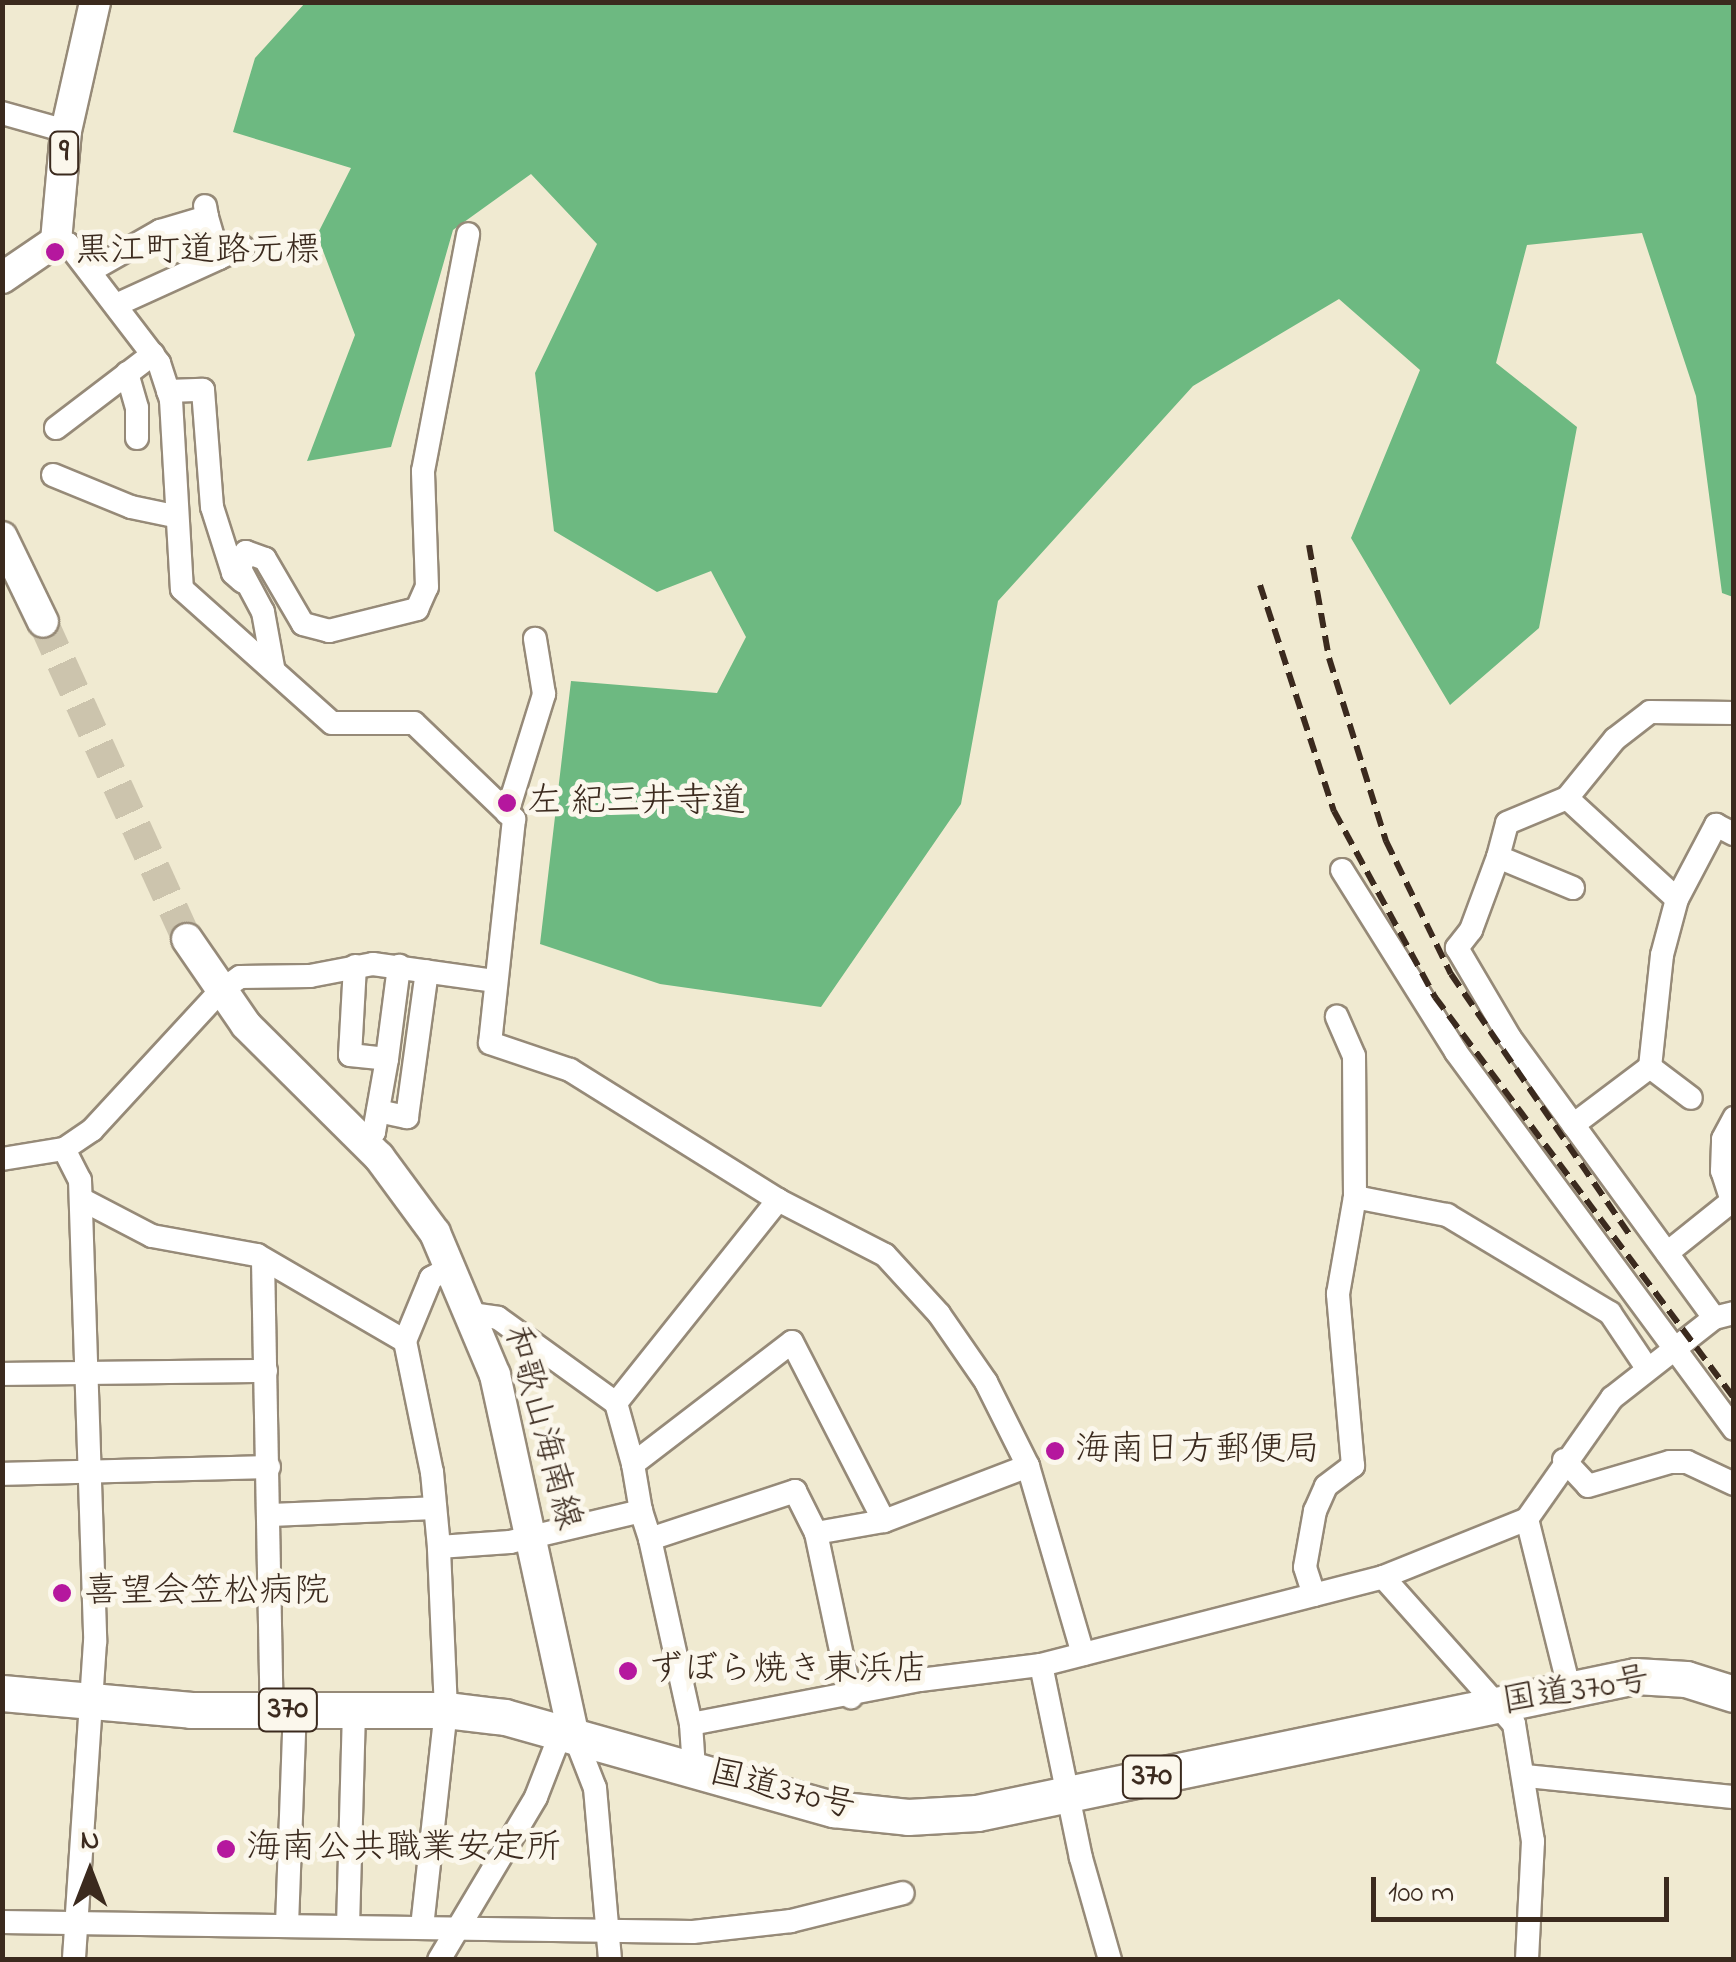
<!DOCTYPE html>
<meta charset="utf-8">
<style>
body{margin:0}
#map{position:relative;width:1736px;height:1962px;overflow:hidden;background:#f0ead1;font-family:"Indie Flower","Klee One",sans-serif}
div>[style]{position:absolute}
.forest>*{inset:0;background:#6db981}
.major-tunnel>*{height:30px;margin-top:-15px;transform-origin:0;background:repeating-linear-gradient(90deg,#ccc4ad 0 30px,transparent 0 45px)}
.roads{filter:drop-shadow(2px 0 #968a78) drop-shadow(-2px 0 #968a78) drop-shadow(0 2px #968a78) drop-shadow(0 -2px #968a78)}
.minor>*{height:22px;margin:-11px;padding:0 11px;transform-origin:11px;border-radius:11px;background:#fff}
.major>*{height:30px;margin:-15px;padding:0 15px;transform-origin:15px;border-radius:15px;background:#fff}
.highway>*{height:35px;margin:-17.5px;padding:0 17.5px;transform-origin:17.5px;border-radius:17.5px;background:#fff}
.rail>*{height:6px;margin-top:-3px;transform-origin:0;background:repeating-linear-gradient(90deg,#3b2a1e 0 15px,transparent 0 23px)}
.dots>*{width:28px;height:28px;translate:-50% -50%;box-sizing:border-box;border:5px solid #fbf7ec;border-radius:50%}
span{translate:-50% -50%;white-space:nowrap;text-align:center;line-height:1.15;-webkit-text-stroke:10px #fbf7ec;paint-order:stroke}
.shield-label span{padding:2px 8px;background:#fbf7ec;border:2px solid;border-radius:8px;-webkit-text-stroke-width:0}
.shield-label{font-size:32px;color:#3b2a1e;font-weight:700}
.poi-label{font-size:35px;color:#3b2a1e}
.left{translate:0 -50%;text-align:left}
.street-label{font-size:35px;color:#3b2a1e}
.frame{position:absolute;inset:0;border:5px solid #3b2a1e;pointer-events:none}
.north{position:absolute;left:40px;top:1822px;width:100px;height:100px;-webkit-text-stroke:8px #fbf7ec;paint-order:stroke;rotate:0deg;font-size:28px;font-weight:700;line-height:40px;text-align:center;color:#3b2a1e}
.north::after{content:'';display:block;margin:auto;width:35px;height:45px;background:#3b2a1e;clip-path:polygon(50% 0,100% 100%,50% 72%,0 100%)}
.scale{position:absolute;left:1371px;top:1877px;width:298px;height:45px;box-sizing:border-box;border:5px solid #3b2a1e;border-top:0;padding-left:12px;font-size:30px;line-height:35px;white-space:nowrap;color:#3b2a1e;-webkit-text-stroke:8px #fbf7ec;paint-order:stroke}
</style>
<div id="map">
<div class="forest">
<div style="clip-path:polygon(305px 3px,1733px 3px,1733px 597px,1722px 593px,1696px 396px,1642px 233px,1527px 245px,1496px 363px,1577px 427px,1539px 628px,1450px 705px,1351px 538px,1420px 370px,1339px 299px,1193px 386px,998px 601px,961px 804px,821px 1007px,660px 984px,540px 944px,571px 681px,717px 693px,746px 637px,711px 571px,657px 592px,554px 531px,535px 373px,597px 244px,531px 174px,453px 230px,391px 447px,307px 461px,355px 335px,317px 235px,351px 168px,233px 132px,255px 58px)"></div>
</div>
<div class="major-tunnel">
<div style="left:43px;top:622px;width:348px;rotate:65.6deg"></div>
</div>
<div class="roads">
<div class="minor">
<div style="left:2px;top:113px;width:66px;rotate:15.7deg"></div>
<div style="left:56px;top:241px;width:12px;rotate:14deg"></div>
<div style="left:68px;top:244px;width:150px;rotate:52.6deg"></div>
<div style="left:159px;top:363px;width:39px;rotate:72deg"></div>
<div style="left:171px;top:400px;width:189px;rotate:86.7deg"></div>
<div style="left:182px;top:589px;width:201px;rotate:41.8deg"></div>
<div style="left:332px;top:723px;width:82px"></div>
<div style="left:414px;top:723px;width:139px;rotate:43.8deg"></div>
<div style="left:514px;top:819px;width:225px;rotate:96.1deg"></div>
<div style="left:490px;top:1043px;width:84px;rotate:18.6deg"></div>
<div style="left:570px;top:1070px;width:245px;rotate:32deg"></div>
<div style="left:778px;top:1200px;width:120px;rotate:27.2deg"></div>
<div style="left:885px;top:1255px;width:80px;rotate:47.5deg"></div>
<div style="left:939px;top:1314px;width:83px;rotate:55.3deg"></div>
<div style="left:986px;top:1382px;width:94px;rotate:63.4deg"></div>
<div style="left:1028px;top:1466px;width:196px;rotate:73.7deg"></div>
<div style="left:219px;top:258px;width:26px;rotate:-25deg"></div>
<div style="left:90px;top:271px;width:81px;rotate:-29.7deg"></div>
<div style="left:160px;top:231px;width:49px;rotate:-16.6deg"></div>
<div style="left:207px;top:217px;width:11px;rotate:-100deg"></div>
<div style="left:116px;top:305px;width:113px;rotate:-24.5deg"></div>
<div style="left:219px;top:258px;width:43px;rotate:-106.3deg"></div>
<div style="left:127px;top:373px;width:36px;rotate:74deg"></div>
<div style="left:137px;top:408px;width:30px;rotate:90deg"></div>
<div style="left:168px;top:391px;width:35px;rotate:-2deg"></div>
<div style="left:203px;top:390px;width:117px;rotate:85.6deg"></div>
<div style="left:212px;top:507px;width:69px;rotate:72.3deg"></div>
<div style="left:233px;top:573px;width:13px;rotate:42deg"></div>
<div style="left:56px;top:428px;width:122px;rotate:-37.3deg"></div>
<div style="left:53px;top:475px;width:84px;rotate:22.3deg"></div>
<div style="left:131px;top:507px;width:44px;rotate:11.8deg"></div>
<div style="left:273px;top:667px;width:56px;rotate:-100.3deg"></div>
<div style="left:263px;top:612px;width:49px;rotate:-118.1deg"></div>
<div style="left:240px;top:569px;width:18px;rotate:-71deg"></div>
<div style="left:246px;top:552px;width:20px;rotate:20deg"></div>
<div style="left:265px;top:559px;width:75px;rotate:59.7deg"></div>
<div style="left:303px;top:624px;width:27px;rotate:15deg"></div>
<div style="left:329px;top:631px;width:91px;rotate:-14deg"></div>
<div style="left:417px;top:609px;width:24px;rotate:-66deg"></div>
<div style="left:427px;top:587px;width:116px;rotate:-92deg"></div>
<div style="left:423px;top:471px;width:241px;rotate:-79.2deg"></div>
<div style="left:1567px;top:798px;width:149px;rotate:42.6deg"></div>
<div style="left:1677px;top:899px;width:58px;rotate:105deg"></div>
<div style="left:1662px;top:955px;width:113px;rotate:96.1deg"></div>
<div style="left:1650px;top:1067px;width:96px;rotate:143deg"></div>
<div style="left:507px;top:813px;width:125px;rotate:-72.7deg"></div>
<div style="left:544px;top:694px;width:56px;rotate:-99.3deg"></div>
<div style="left:1498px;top:857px;width:78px;rotate:110.3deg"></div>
<div style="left:1471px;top:930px;width:23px;rotate:128deg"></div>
<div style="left:1457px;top:948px;width:104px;rotate:59.5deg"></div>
<div style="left:1510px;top:1038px;width:346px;rotate:53.9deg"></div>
<div style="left:1342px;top:870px;width:215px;rotate:57.9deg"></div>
<div style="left:1456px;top:1052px;width:468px;rotate:53.6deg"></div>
<div style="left:1573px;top:888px;width:81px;rotate:-157.5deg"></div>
<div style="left:1498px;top:857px;width:35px;rotate:-75deg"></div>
<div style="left:1507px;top:823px;width:65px;rotate:-22.6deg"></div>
<div style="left:1567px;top:798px;width:76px;rotate:-50.9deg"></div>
<div style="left:1615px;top:739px;width:44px;rotate:-37.6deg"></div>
<div style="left:1650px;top:712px;width:84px;rotate:0.7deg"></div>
<div style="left:1677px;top:899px;width:84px;rotate:-62.2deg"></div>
<div style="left:1716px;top:825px;width:20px;rotate:27deg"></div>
<div style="left:355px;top:966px;width:89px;rotate:93.2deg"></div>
<div style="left:350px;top:1055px;width:37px;rotate:6deg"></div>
<div style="left:387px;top:1059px;width:74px;rotate:100.1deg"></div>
<div style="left:374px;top:1132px;width:15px;rotate:132deg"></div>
<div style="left:387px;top:1059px;width:94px;rotate:-82.6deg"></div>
<div style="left:1650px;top:1067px;width:51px;rotate:37.1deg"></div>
<div style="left:378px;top:1111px;width:30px;rotate:12deg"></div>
<div style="left:407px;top:1117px;width:147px;rotate:-82.2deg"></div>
<div style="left:64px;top:1149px;width:34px;rotate:-34deg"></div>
<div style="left:92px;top:1130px;width:190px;rotate:-47.3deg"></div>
<div style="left:221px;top:990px;width:23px;rotate:-34deg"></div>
<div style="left:240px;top:977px;width:70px;rotate:-0.8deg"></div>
<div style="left:310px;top:976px;width:64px;rotate:-10.8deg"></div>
<div style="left:373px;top:964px;width:122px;rotate:8deg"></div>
<div style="left:2px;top:1159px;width:63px;rotate:-9.2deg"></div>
<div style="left:64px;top:1149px;width:35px;rotate:63deg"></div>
<div style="left:80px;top:1180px;width:462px;rotate:88.1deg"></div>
<div style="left:95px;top:1642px;width:319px;rotate:93.8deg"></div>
<div style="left:1355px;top:1197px;width:94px;rotate:11.1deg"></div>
<div style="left:1447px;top:1215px;width:190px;rotate:31deg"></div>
<div style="left:1610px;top:1313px;width:66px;rotate:56.1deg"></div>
<div style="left:81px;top:1199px;width:80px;rotate:27.5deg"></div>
<div style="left:152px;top:1236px;width:107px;rotate:10.3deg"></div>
<div style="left:257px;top:1255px;width:171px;rotate:30.2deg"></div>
<div style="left:405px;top:1341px;width:68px;rotate:-67.6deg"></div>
<div style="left:431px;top:1278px;width:21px;rotate:-28deg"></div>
<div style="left:1667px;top:1253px;width:83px;rotate:-38.7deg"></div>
<div style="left:1732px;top:1201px;width:32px;rotate:-108deg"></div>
<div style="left:1722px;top:1171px;width:32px;rotate:-88deg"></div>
<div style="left:1723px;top:1139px;width:24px;rotate:-62deg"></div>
<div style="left:263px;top:1260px;width:450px;rotate:88.9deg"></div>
<div style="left:471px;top:1314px;width:27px;rotate:8deg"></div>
<div style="left:498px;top:1318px;width:145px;rotate:35.8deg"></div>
<div style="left:616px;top:1403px;width:63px;rotate:74.4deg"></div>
<div style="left:405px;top:1341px;width:134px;rotate:78.4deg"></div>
<div style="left:432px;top:1472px;width:75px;rotate:84.7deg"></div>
<div style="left:439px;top:1547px;width:71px;rotate:-4deg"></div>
<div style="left:510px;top:1542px;width:135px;rotate:-13.3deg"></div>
<div style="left:641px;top:1511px;width:29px;rotate:72deg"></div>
<div style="left:650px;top:1539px;width:153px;rotate:-18.3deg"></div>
<div style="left:795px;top:1491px;width:47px;rotate:63.4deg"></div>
<div style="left:816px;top:1533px;width:168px;rotate:78deg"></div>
<div style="left:2px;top:1374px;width:264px;rotate:-0.7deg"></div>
<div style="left:616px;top:1403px;width:260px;rotate:-51.4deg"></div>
<div style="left:1564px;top:1460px;width:35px;rotate:47deg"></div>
<div style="left:1588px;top:1486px;width:85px;rotate:-16.3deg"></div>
<div style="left:1670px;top:1462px;width:17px"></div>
<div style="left:1687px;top:1462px;width:52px;rotate:25.1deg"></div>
<div style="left:2px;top:1474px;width:267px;rotate:-1.5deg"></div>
<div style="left:641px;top:1511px;width:48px;rotate:-99.7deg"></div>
<div style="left:633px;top:1464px;width:200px;rotate:-37.5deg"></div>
<div style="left:792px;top:1342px;width:201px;rotate:62.8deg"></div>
<div style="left:270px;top:1515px;width:165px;rotate:-2.4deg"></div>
<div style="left:1527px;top:1519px;width:173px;rotate:76deg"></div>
<div style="left:816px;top:1533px;width:69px;rotate:-10deg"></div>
<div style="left:884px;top:1521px;width:154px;rotate:-20.9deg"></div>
<div style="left:650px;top:1539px;width:189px;rotate:77.5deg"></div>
<div style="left:1383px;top:1577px;width:197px;rotate:48.3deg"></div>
<div style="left:1514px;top:1724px;width:119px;rotate:80.8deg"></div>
<div style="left:1533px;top:1841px;width:119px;rotate:92.9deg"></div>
<div style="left:1314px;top:1595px;width:29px;rotate:-108deg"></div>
<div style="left:1305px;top:1567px;width:57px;rotate:-79.9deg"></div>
<div style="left:1315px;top:1511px;width:27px;rotate:-66deg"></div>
<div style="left:1326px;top:1486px;width:34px;rotate:-37deg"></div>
<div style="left:1353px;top:1466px;width:173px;rotate:-95deg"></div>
<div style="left:1338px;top:1294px;width:98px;rotate:-80.1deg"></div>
<div style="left:1355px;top:1197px;width:141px;rotate:-90.4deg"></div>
<div style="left:1354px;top:1056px;width:43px;rotate:-113.6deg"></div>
<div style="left:1041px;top:1665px;width:197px;rotate:78.3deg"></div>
<div style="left:1081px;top:1858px;width:106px;rotate:74.1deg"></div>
<div style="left:573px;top:1732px;width:60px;rotate:68.6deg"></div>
<div style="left:595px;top:1788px;width:173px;rotate:85deg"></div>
<div style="left:694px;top:1769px;width:45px;rotate:-93.8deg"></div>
<div style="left:691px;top:1724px;width:233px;rotate:-10.9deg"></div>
<div style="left:920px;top:1680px;width:122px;rotate:-7.1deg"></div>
<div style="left:1041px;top:1665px;width:353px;rotate:-14.4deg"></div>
<div style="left:1383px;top:1577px;width:155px;rotate:-21.9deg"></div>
<div style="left:1527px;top:1519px;width:148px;rotate:-54.9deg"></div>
<div style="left:1612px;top:1398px;width:130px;rotate:-38.1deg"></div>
<div style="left:1714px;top:1318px;width:21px;rotate:-14deg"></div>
<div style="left:1526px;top:1776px;width:209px;rotate:5.8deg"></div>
<div style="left:2px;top:1922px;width:691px;rotate:0.83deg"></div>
<div style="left:693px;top:1932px;width:99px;rotate:-6.4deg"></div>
<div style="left:791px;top:1921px;width:115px;rotate:-14deg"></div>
<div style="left:287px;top:1925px;width:215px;rotate:-87.9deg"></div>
<div style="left:348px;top:1926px;width:216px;rotate:-88.4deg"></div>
<div style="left:422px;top:1927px;width:218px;rotate:-83.7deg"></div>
<div style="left:446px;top:1710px;width:163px;rotate:-92.5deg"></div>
<div style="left:439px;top:1960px;width:190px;rotate:-59.2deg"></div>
<div style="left:536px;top:1797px;width:72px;rotate:-68.8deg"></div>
</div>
<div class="major">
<div style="left:2px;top:278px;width:65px;rotate:-34.4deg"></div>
<div style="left:56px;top:241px;width:110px;rotate:-84.8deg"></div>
<div style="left:66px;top:131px;width:132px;rotate:-77.3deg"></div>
<div style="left:2px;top:537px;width:94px;rotate:64.2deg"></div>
<div style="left:187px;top:939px;width:104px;rotate:55.5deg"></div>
<div style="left:246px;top:1025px;width:187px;rotate:44.8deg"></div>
<div style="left:379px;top:1157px;width:94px;rotate:53.6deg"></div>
<div style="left:435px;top:1233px;width:154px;rotate:67.1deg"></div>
<div style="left:495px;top:1375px;width:365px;rotate:77.7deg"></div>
</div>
<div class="highway">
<div style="left:2px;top:1693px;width:190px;rotate:5.1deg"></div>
<div style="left:191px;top:1710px;width:255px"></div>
<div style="left:446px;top:1710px;width:59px;rotate:6.8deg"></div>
<div style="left:505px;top:1717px;width:341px;rotate:15.7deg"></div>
<div style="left:833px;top:1809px;width:75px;rotate:6.1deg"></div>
<div style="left:908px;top:1817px;width:69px;rotate:-3.3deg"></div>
<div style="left:977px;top:1813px;width:672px;rotate:-11.76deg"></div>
<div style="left:1635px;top:1676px;width:51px;rotate:3.4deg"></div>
<div style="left:1686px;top:1679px;width:50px;rotate:17.4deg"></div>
</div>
</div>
<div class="rail">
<div style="left:1309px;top:545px;width:115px;rotate:80deg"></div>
<div style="left:1329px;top:658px;width:192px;rotate:72.7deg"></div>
<div style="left:1386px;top:841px;width:148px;rotate:64deg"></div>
<div style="left:1451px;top:974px;width:320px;rotate:55.6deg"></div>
<div style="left:1260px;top:585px;width:238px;rotate:71.9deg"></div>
<div style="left:1334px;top:811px;width:212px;rotate:61.5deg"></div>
<div style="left:1435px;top:997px;width:500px;rotate:53.29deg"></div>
</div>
<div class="dots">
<div style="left:55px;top:252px;background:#b5179e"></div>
<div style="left:507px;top:803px;background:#b5179e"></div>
<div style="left:1055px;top:1451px;background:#b5179e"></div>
<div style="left:62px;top:1593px;background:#b5179e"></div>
<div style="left:628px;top:1671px;background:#b5179e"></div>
<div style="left:226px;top:1849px;background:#b5179e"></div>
</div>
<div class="shield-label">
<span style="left:64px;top:153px">9</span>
<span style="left:288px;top:1710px">370</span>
<span style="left:1152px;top:1777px">370</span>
</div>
<div class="poi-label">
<span class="left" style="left:75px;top:252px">黒江町道路元標</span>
<span class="left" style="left:527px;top:803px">左 紀三井寺道</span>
<span class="left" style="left:1075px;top:1451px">海南日方郵便局</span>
<span class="left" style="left:84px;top:1593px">喜望会笠松病院</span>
<span class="left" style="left:648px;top:1671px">ずぼら焼き東浜店</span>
<span class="left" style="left:246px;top:1849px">海南公共職業安定所</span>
</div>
<div class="street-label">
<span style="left:541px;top:1428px;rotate:75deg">和歌山海南線</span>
<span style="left:1576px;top:1692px;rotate:-9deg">国道370号</span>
<span style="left:782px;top:1791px;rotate:14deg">国道370号</span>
</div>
<div class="frame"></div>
<div class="north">N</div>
<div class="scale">100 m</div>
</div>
